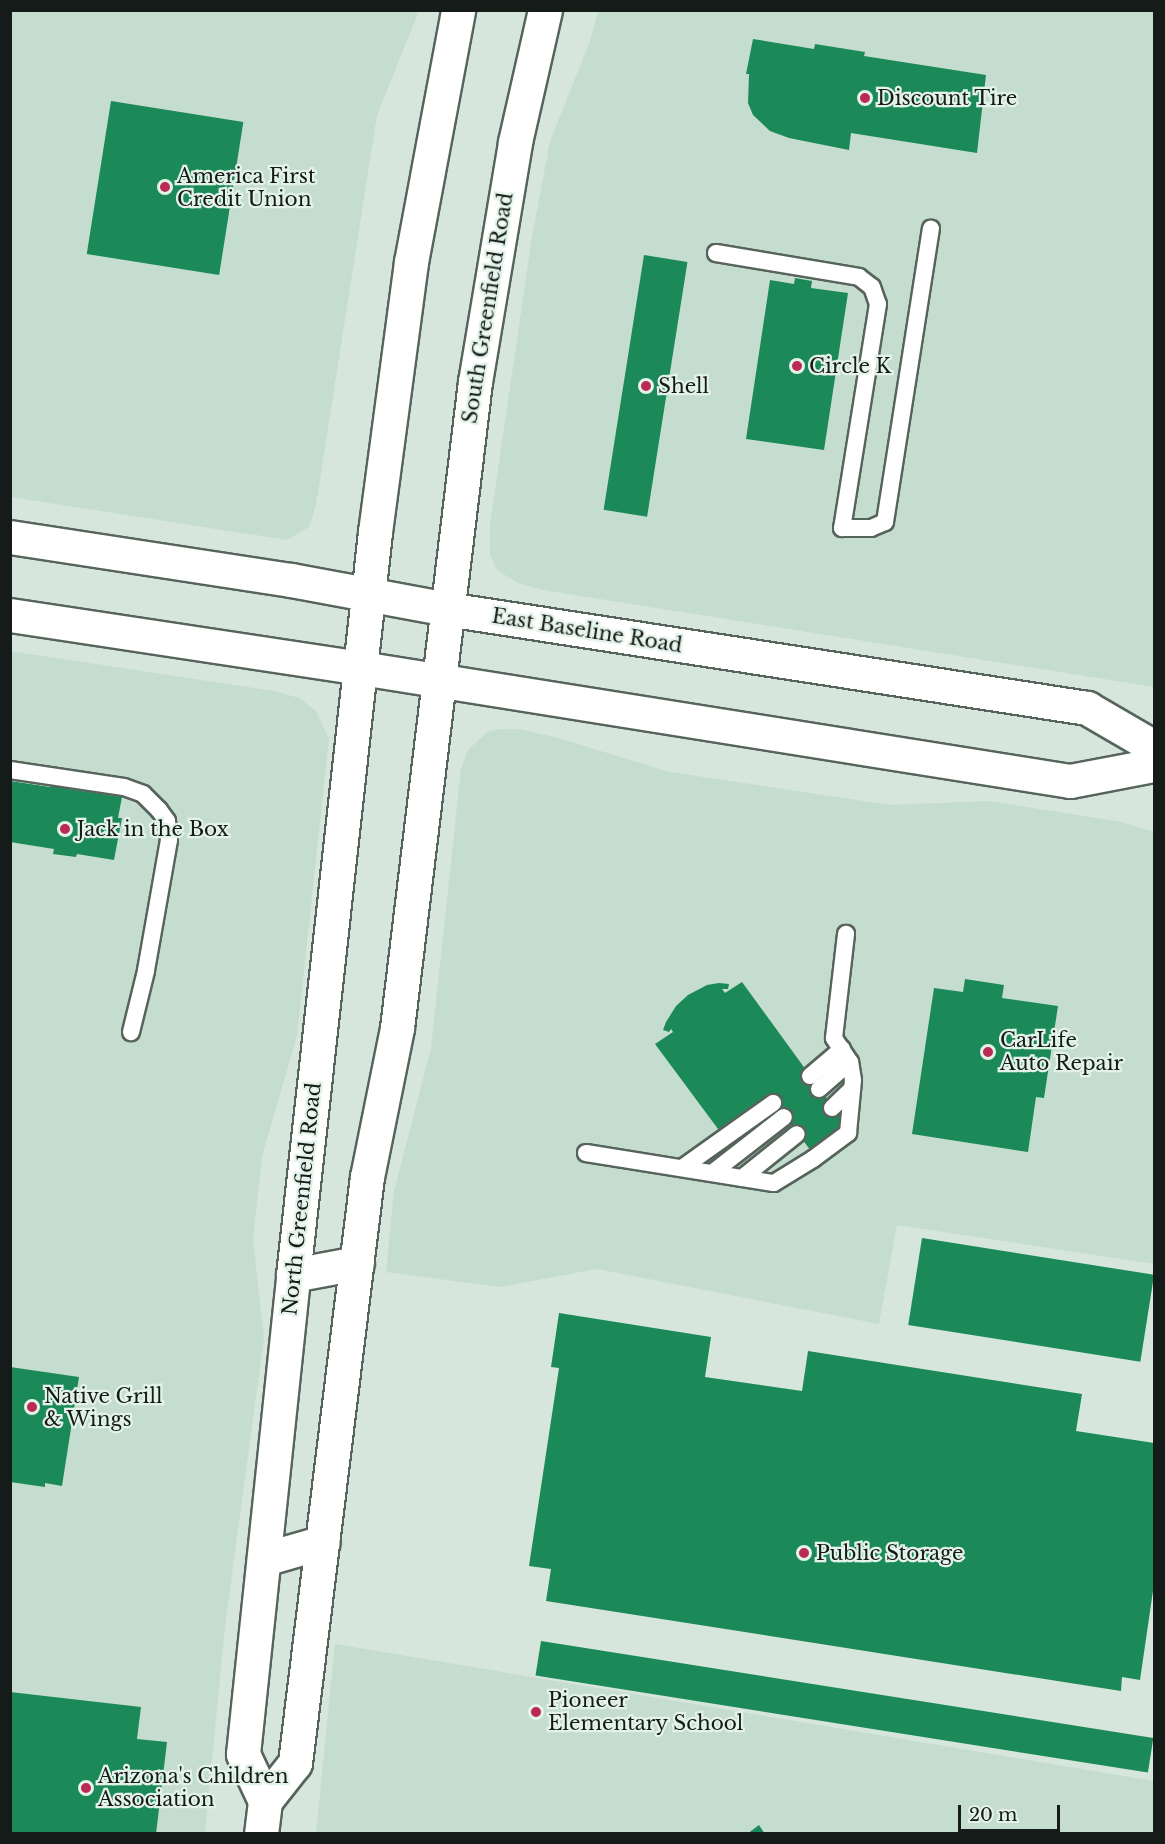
<!DOCTYPE html>
<style>
body{margin:0}
#map{position:relative;width:1165px;height:1844px;overflow:hidden;background:#d6e6dc;font-family:"Libre Baskerville",serif}
div>[style]{position:absolute}
.built>*{inset:0;background:#c5ddce}
.building>*{inset:0;background:#1c8959;transform-origin:0 0}
.roads{filter:drop-shadow(2px 0 #56645b) drop-shadow(-2px 0 #56645b) drop-shadow(0 2px #56645b) drop-shadow(0 -2px #56645b)}
.service>*{height:16px;margin:-8px;padding:0 8px;transform-origin:8px;border-radius:8px;background:#fff}
.secondary>*{height:33px;margin:-16.5px;padding:0 16.5px;transform-origin:16.5px;border-radius:16.5px;background:#fff}
.primary>*{height:33px;margin:-16.5px;padding:0 16.5px;transform-origin:16.5px;border-radius:16.5px;background:#fff}
.dots>*{width:16px;height:16px;translate:-50% -50%;box-sizing:border-box;border:3px solid #e3f3e9;border-radius:50%}
span{translate:-50% -50%;white-space:nowrap;text-align:center;line-height:1.15;-webkit-text-stroke:4.5px #e3f3e9;paint-order:stroke}
.poi-label{font-size:20px;color:#151b18}
.left{translate:0 -50%;text-align:left}
.street-label{font-size:20px;color:#151b18}
.frame{position:absolute;inset:0;border:12px solid #151b18;pointer-events:none}
.scale{position:absolute;left:958px;top:1805px;width:102px;height:27px;box-sizing:border-box;border:3px solid #151b18;border-top:0;padding-left:8px;font-size:18px;line-height:21px;white-space:nowrap;color:#151b18;-webkit-text-stroke:4px #e3f3e9;paint-order:stroke}
</style>
<div id="map">
<div class="built">
<div style="clip-path:polygon(10px 11px,419px 11px,377px 115px,316px 505px,309px 527px,287px 540px,11px 497px)"></div>
<div style="clip-path:polygon(598px 11px,1154px 11px,1154px 687px,543px 590px,518px 583px,497px 570px,490px 554px,490px 524px,532px 237px,550px 141px,590px 41px)"></div>
<div style="clip-path:polygon(10px 651px,274px 691px,299px 698px,316px 711px,329px 739px,297px 1036px,262px 1156px,253px 1239px,264px 1338px,225px 1626px,205px 1833px,11px 1833px)"></div>
<div style="clip-path:polygon(501px 729px,519px 729px,558px 738px,670px 772px,890px 805px,989px 801px,1122px 822px,1154px 832px,1154px 1264px,897px 1225px,879px 1324px,597px 1269px,500px 1287px,386px 1272px,394px 1191px,431px 1048px,461px 769px,468px 750px,487px 732px)"></div>
<div style="clip-path:polygon(335px 1644px,1154px 1781px,1154px 1833px,316px 1834px)"></div>
</div>
<div class="building">
<div style="clip-path:polygon(753px 39px,814px 49px,815px 44px,865px 52px,864px 56px,986px 75px,977px 153px,851px 133px,849px 150px,789px 138px,770px 131px,753px 115px,748px 103px,749px 74px,746px 74px)"></div>
<div style="left:111px;top:101px;width:134px;height:155px;rotate:9deg"></div>
<div style="left:644px;top:255px;width:44px;height:258px;rotate:9deg"></div>
<div style="clip-path:polygon(795px 278px,812px 281px,811px 288px,848px 293px,824px 450px,746px 439px,770px 280px,794px 284px)"></div>
<div style="clip-path:polygon(51px 780px,69px 783px,68px 789px,122px 797px,118px 818px,122px 818px,114px 860px,77px 854px,76px 857px,53px 854px,54px 849px,10px 842px,10px 781px,50px 787px)"></div>
<div style="clip-path:polygon(965px 979px,1004px 985px,1002px 998px,1058px 1006px,1044px 1098px,1036px 1097px,1028px 1152px,912px 1134px,934px 988px,963px 992px)"></div>
<div style="clip-path:polygon(742px 982px,849px 1129px,814px 1155px,771px 1098px,721px 1133px,655px 1044px,673px 1032px,671px 1029px,669px 1032px,663px 1030px,666px 1022px,676px 1006px,688px 995px,707px 985px,719px 983px,729px 984px,728px 989px,722px 989px,725px 993px)"></div>
<div style="left:922px;top:1238px;width:235px;height:88px;rotate:9deg"></div>
<div style="clip-path:polygon(559px 1313px,711px 1337px,705px 1377px,802px 1391px,808px 1351px,1082px 1394px,1076px 1431px,1154px 1443px,1154px 1584px,1140px 1680px,1122px 1677px,1121px 1691px,546px 1601px,551px 1569px,529px 1566px,559px 1368px,551px 1367px)"></div>
<div style="clip-path:polygon(10px 1367px,79px 1377px,62px 1486px,45px 1483px,45px 1487px,10px 1482px)"></div>
<div style="left:541px;top:1641px;width:620px;height:35px;rotate:9deg"></div>
<div style="clip-path:polygon(10px 1692px,141px 1707px,137px 1739px,167px 1742px,156px 1834px,10px 1834px)"></div>
<div style="clip-path:polygon(759px 1825px,765px 1834px,747px 1834px)"></div>
</div>
<div class="roads">
<div class="service">
<div style="left:716px;top:253px;width:145px;rotate:9.5deg"></div>
<div style="left:859px;top:277px;width:16px;rotate:38deg"></div>
<div style="left:872px;top:287px;width:18px;rotate:71deg"></div>
<div style="left:878px;top:304px;width:227px;rotate:99.1deg"></div>
<div style="left:842px;top:528px;width:29px"></div>
<div style="left:871px;top:528px;width:15px;rotate:-23deg"></div>
<div style="left:885px;top:522px;width:297px;rotate:-81.1deg"></div>
<div style="left:10px;top:770px;width:115px;rotate:8.5deg"></div>
<div style="left:124px;top:787px;width:20px;rotate:20deg"></div>
<div style="left:143px;top:794px;width:23px;rotate:45deg"></div>
<div style="left:159px;top:810px;width:14px;rotate:54deg"></div>
<div style="left:167px;top:821px;width:19px;rotate:84deg"></div>
<div style="left:169px;top:840px;width:133px;rotate:100deg"></div>
<div style="left:146px;top:971px;width:63px;rotate:103.8deg"></div>
<div style="left:810px;top:1076px;width:42px;rotate:-40.2deg"></div>
<div style="left:819px;top:1089px;width:41px;rotate:-41.1deg"></div>
<div style="left:832px;top:1108px;width:28px;rotate:-44deg"></div>
<div style="left:586px;top:1153px;width:190px;rotate:9.1deg"></div>
<div style="left:774px;top:1183px;width:46px;rotate:-31.6deg"></div>
<div style="left:813px;top:1159px;width:44px;rotate:-36.6deg"></div>
<div style="left:848px;top:1133px;width:53px;rotate:-84.6deg"></div>
<div style="left:853px;top:1080px;width:18px;rotate:-99deg"></div>
<div style="left:850px;top:1062px;width:29px;rotate:-124deg"></div>
<div style="left:834px;top:1038px;width:105px;rotate:-83.4deg"></div>
<div style="left:682px;top:1168px;width:112px;rotate:-35.5deg"></div>
<div style="left:712px;top:1173px;width:91px;rotate:-37.9deg"></div>
<div style="left:742px;top:1178px;width:70px;rotate:-38.7deg"></div>
</div>
<div class="secondary">
<div style="left:293px;top:1275px;width:65px;rotate:-10.6deg"></div>
<div style="left:264px;top:1559px;width:61px;rotate:-16.1deg"></div>
<div style="left:265px;top:1801px;width:48px;rotate:-51.7deg"></div>
<div style="left:295px;top:1763px;width:590px;rotate:-83deg"></div>
<div style="left:367px;top:1177px;width:152px;rotate:-78.6deg"></div>
<div style="left:397px;top:1028px;width:651px;rotate:-83.12deg"></div>
<div style="left:475px;top:382px;width:243px;rotate:-80.5deg"></div>
<div style="left:515px;top:142px;width:135px;rotate:-77.2deg"></div>
<div style="left:261px;top:1834px;width:33px;rotate:-83deg"></div>
<div style="left:265px;top:1801px;width:52px;rotate:-115.1deg"></div>
<div style="left:243px;top:1754px;width:482px;rotate:-84deg"></div>
<div style="left:293px;top:1275px;width:748px;rotate:-83.7deg"></div>
<div style="left:375px;top:532px;width:272px;rotate:-82.4deg"></div>
<div style="left:411px;top:262px;width:256px;rotate:-79.4deg"></div>
</div>
<div class="primary">
<div style="left:10px;top:537px;width:284px;rotate:8.7deg"></div>
<div style="left:291px;top:580px;width:159px;rotate:10.5deg"></div>
<div style="left:447px;top:609px;width:648px;rotate:8.79deg"></div>
<div style="left:1087px;top:708px;width:78px;rotate:30.2deg"></div>
<div style="left:10px;top:615px;width:355px;rotate:8.6deg"></div>
<div style="left:361px;top:668px;width:718px;rotate:9.06deg"></div>
<div style="left:1070px;top:781px;width:86px;rotate:-10.8deg"></div>
</div>
</div>
<div class="dots">
<div style="left:865px;top:98px;background:#ba2a52"></div>
<div style="left:165px;top:187px;background:#ba2a52"></div>
<div style="left:797px;top:366px;background:#ba2a52"></div>
<div style="left:646px;top:386px;background:#ba2a52"></div>
<div style="left:65px;top:829px;background:#ba2a52"></div>
<div style="left:988px;top:1052px;background:#ba2a52"></div>
<div style="left:32px;top:1407px;background:#ba2a52"></div>
<div style="left:804px;top:1553px;background:#ba2a52"></div>
<div style="left:536px;top:1712px;background:#ba2a52"></div>
<div style="left:86px;top:1788px;background:#ba2a52"></div>
</div>
<div class="poi-label">
<span class="left" style="left:877px;top:98px">Discount Tire</span>
<span class="left" style="left:177px;top:188px">America First<br>Credit Union</span>
<span class="left" style="left:809px;top:366px">Circle K</span>
<span class="left" style="left:658px;top:386px">Shell</span>
<span class="left" style="left:77px;top:829px">Jack in the Box</span>
<span class="left" style="left:1000px;top:1052px">CarLife<br>Auto Repair</span>
<span class="left" style="left:44px;top:1408px">Native Grill<br>&amp; Wings</span>
<span class="left" style="left:816px;top:1553px">Public Storage</span>
<span class="left" style="left:548px;top:1712px">Pioneer<br>Elementary School</span>
<span class="left" style="left:98px;top:1788px">Arizona's Children<br>Association</span>
</div>
<div class="street-label">
<span style="left:488px;top:308px;rotate:-81deg">South Greenfield Road</span>
<span style="left:587px;top:631px;rotate:9deg">East Baseline Road</span>
<span style="left:302px;top:1199px;rotate:-84deg">North Greenfield Road</span>
</div>
<div class="frame"></div>
<div class="scale">20 m</div>
</div>
